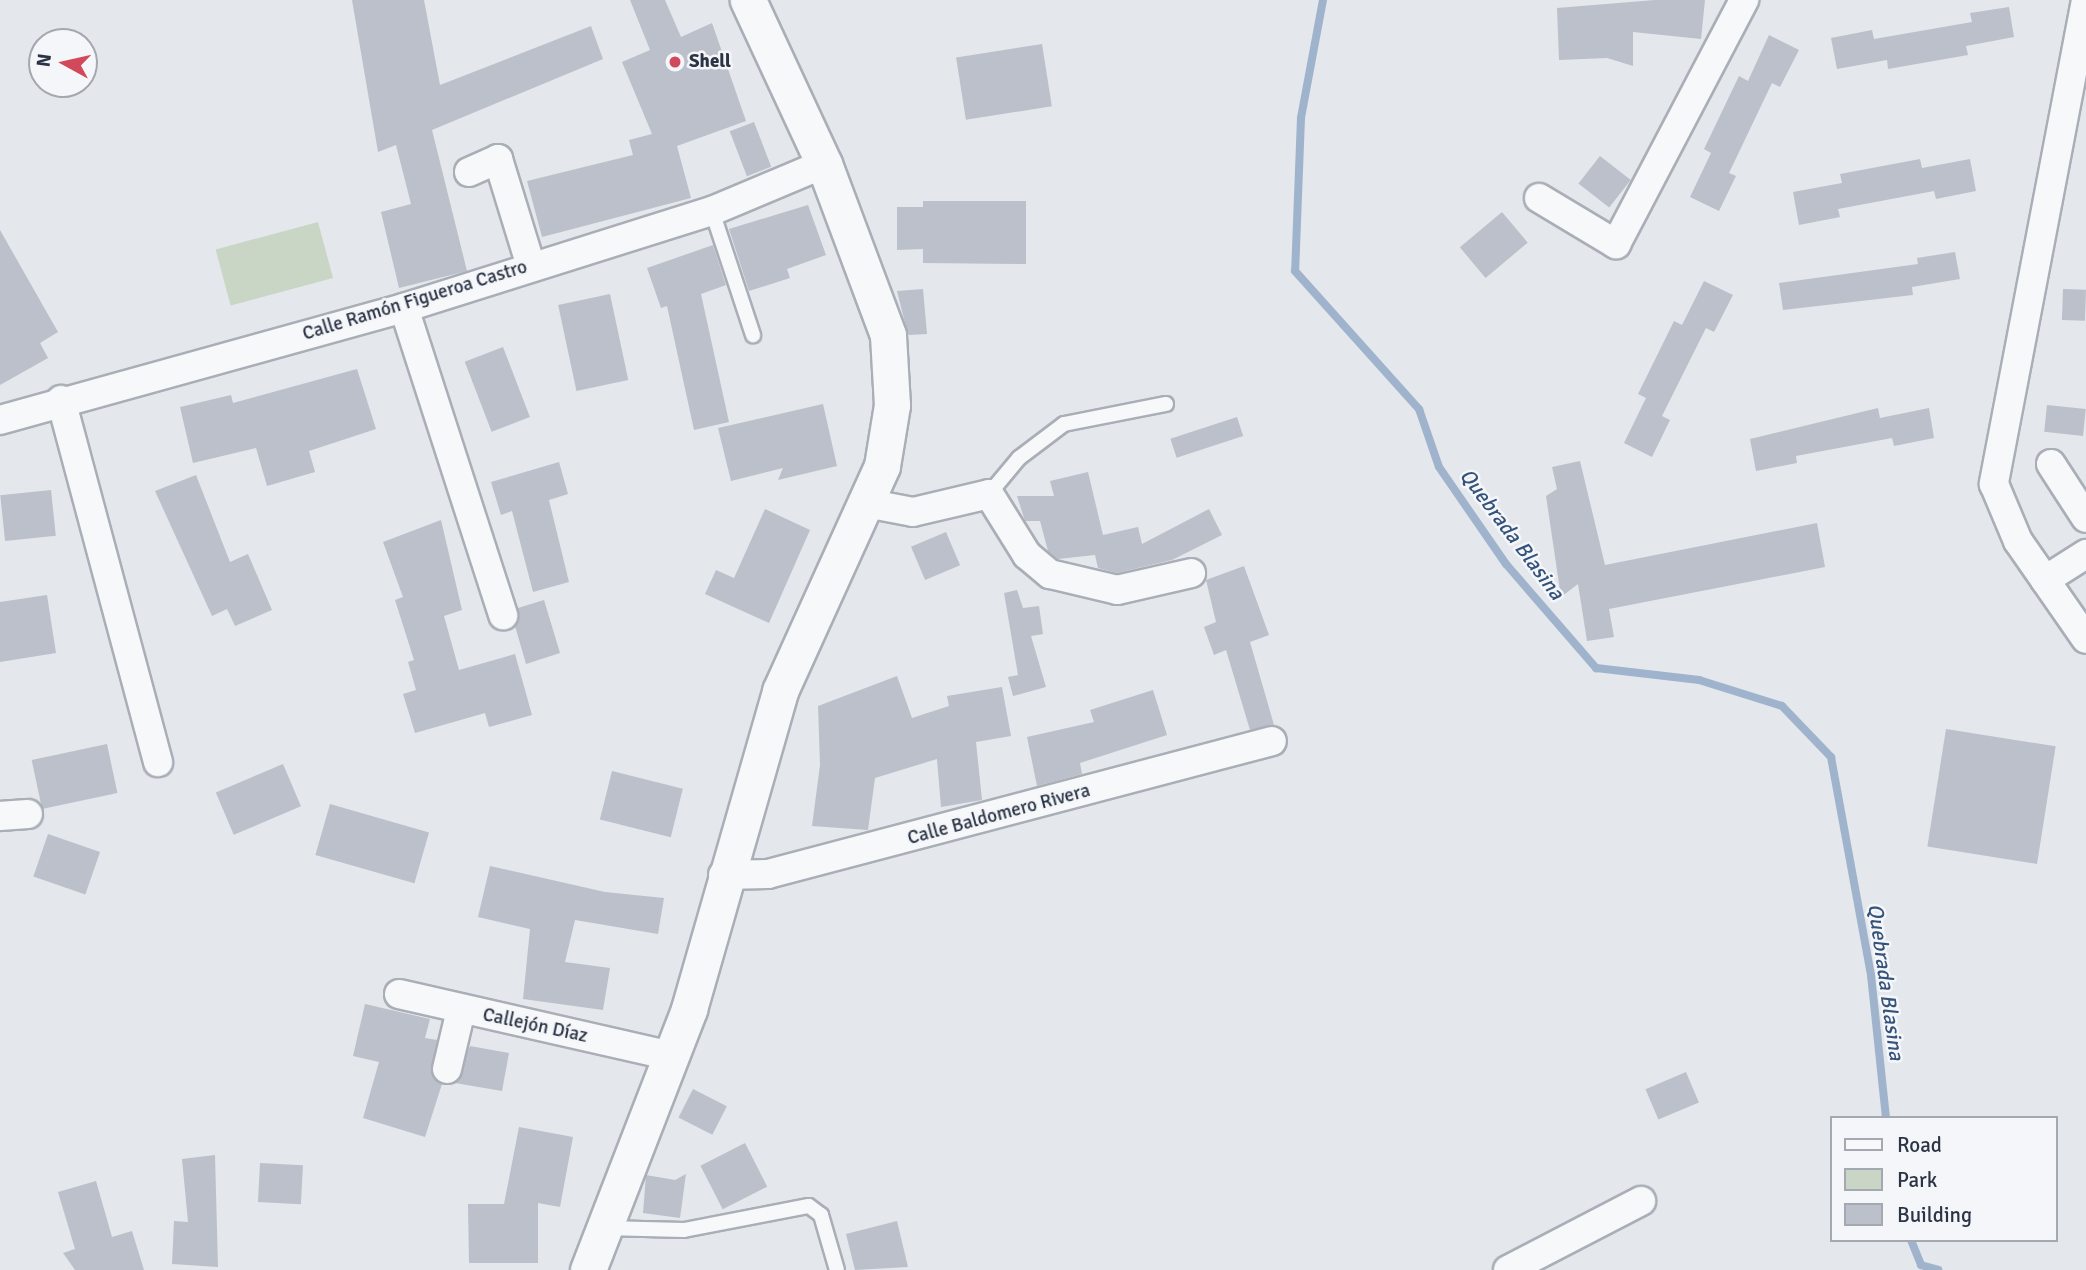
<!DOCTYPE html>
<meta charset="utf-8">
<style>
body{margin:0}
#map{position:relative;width:2086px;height:1270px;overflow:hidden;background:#e4e7ec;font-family:Signika,sans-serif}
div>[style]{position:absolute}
.green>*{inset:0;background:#c9d6c5;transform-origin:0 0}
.stream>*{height:8px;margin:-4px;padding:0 4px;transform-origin:4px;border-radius:4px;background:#9fb4cc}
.building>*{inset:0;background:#bbc0ca;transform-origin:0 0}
.roads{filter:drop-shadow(2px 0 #a9aeb7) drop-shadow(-2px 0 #a9aeb7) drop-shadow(0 2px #a9aeb7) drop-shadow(0 -2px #a9aeb7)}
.service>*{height:14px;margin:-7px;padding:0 7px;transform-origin:7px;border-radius:7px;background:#f7f8fa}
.minor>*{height:28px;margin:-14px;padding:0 14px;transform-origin:14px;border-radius:14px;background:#f7f8fa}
.tertiary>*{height:35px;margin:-17.5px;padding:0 17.5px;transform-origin:17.5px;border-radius:17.5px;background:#f7f8fa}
.dots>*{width:19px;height:19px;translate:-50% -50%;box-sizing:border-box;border:4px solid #f4f6f9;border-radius:50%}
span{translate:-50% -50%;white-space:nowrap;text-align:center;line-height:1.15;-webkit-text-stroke:5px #f4f6f9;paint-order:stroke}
.poi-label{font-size:19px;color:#2b3445;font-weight:700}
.left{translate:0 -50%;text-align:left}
.street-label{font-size:19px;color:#2b3445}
.water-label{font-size:21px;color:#34527a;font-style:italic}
.legend{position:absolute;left:1830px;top:1116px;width:228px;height:126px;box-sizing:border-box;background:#f4f6f9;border:2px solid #a4a8b1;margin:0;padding:9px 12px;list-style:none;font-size:21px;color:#2b3445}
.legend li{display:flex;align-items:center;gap:14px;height:35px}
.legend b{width:35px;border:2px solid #a4a8b1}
.north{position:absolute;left:28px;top:28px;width:70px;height:70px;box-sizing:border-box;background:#f4f6f9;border:2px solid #a4a8b1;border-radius:50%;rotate:278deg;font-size:19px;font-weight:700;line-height:28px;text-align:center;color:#2b3445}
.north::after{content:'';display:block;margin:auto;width:24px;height:32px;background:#d1495b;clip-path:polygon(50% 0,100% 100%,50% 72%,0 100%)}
</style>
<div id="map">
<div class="green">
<div style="left:318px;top:222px;width:58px;height:106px;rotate:75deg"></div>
</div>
<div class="stream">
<div style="left:1323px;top:0;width:120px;rotate:100.6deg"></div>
<div style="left:1301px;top:118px;width:153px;rotate:92.2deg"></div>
<div style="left:1295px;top:271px;width:186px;rotate:48.1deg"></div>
<div style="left:1419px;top:409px;width:61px;rotate:71deg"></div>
<div style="left:1439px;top:467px;width:118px;rotate:55.4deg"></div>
<div style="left:1506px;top:564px;width:138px;rotate:49.1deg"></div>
<div style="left:1596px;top:668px;width:104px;rotate:6.6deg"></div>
<div style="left:1699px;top:680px;width:87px;rotate:17.4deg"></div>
<div style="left:1782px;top:706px;width:71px;rotate:46.1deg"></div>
<div style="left:1831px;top:757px;width:222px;rotate:79.6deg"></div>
<div style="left:1871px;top:975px;width:144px;rotate:84deg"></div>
<div style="left:1911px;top:1240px;width:27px;rotate:68deg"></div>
<div style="left:1921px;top:1265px;width:18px;rotate:16deg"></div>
</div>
<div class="building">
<div style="clip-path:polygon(352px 0,424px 0,440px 85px,591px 26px,603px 59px,432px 130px,467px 271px,399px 288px,381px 212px,411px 204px,396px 145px,378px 152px)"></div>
<div style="clip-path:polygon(630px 0,665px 0,681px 37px,712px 23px,746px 121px,677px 146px,691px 198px,542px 237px,527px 181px,633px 155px,629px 140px,652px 134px,622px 62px,650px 50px)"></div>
<div style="clip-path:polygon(1655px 0,1705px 0,1701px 39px,1633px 32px,1633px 66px,1607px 58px,1559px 60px,1557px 8px)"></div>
<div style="clip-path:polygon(2009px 7px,2014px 37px,1966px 46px,1968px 55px,1888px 69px,1887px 60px,1837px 69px,1831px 38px,1872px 30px,1874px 39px,1972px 22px,1970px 13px)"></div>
<div style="clip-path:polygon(1769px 35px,1799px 50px,1780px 87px,1772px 83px,1729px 173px,1736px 176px,1719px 211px,1690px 197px,1711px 153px,1704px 149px,1739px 76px,1748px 81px)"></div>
<div style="left:1042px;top:44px;width:63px;height:87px;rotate:81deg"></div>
<div style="left:754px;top:122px;width:48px;height:26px;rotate:69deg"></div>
<div style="left:1600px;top:156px;width:39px;height:35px;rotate:38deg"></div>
<div style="clip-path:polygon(1920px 159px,1922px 168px,1970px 159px,1976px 191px,1936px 199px,1934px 191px,1838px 209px,1840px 217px,1799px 225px,1793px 192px,1842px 183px,1840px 174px)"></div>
<div style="clip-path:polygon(923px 201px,1026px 201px,1026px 264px,923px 263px,923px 249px,897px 250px,897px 207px,923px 207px)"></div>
<div style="clip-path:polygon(808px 205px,826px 255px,787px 269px,790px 278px,749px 291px,729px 229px)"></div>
<div style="left:1502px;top:212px;width:40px;height:55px;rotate:50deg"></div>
<div style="clip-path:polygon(0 230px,58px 332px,40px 343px,48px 358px,0 385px)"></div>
<div style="clip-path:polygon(713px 245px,726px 285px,701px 294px,729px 422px,694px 430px,667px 306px,661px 308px,647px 268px)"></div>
<div style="clip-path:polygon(1955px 252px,1960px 279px,1912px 287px,1913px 295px,1783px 310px,1779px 283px,1918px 264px,1917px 258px)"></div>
<div style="clip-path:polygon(1704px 281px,1733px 295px,1714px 332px,1706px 328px,1662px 416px,1670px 420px,1652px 457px,1624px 443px,1646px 398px,1638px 394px,1674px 321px,1682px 325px)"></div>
<div style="clip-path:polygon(923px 289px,927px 334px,908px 335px,897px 291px)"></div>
<div style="left:2063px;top:289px;width:23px;height:31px;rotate:2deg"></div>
<div style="left:610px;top:294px;width:88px;height:53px;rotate:78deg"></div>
<div style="left:503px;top:347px;width:75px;height:41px;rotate:69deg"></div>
<div style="clip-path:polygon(357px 369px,376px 429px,309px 451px,315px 472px,267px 486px,256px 448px,193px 463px,180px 407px,231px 395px,233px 403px)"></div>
<div style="clip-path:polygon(823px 404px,837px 466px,778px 480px,783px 468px,731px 481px,718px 428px)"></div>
<div style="left:2047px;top:405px;width:39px;height:27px;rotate:6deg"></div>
<div style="clip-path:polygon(1878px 408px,1880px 418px,1929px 408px,1934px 438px,1894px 446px,1892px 438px,1796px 456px,1797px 463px,1756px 471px,1750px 439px)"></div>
<div style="left:1237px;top:417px;width:20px;height:70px;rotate:72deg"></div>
<div style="clip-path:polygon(1580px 461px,1605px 565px,1817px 523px,1825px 567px,1609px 609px,1614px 637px,1587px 641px,1578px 584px,1561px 597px,1546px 496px,1557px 489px,1552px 467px)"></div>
<div style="clip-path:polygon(559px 462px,568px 494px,549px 500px,569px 582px,533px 592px,512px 511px,501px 515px,491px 482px)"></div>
<div style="clip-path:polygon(1088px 472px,1103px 535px,1138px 527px,1142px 544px,1209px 509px,1222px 535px,1172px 560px,1117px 573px,1098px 568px,1095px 555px,1058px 559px,1048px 551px,1040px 521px,1025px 521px,1017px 496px,1054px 496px,1050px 481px)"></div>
<div style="clip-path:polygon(196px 475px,230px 562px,248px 554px,272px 610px,235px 626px,227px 609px,212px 616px,155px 491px)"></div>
<div style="left:51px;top:490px;width:46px;height:51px;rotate:84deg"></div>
<div style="clip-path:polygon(765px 509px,810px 530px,769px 623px,705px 594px,716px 570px,734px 578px)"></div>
<div style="clip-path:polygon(441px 520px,462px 610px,444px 616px,459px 670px,515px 654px,532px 715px,489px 727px,485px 713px,415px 733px,403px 694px,416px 690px,408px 662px,414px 660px,395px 600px,403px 597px,383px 542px)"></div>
<div style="left:946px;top:532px;width:36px;height:38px;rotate:67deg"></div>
<div style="clip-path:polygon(1244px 566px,1269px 635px,1250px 642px,1274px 725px,1250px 730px,1226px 650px,1214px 655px,1204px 627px,1216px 622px,1206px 580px)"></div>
<div style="clip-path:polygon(1017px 590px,1023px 608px,1039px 606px,1043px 634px,1031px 636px,1046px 687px,1013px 696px,1008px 677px,1018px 675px,1004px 593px)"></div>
<div style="clip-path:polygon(47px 595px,56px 653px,0 662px,0 602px)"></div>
<div style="clip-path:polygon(544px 600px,560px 653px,526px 664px,515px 626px,518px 608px)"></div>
<div style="clip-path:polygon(897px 676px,912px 718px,949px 706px,947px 696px,1002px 687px,1011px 736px,976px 742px,982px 800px,941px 807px,937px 759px,875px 778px,868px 830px,812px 826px,820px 765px,818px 706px)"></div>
<div style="clip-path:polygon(1153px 690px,1167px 735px,1080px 763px,1082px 774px,1037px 786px,1027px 737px,1094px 722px,1090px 710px)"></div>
<div style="left:1946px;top:729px;width:111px;height:119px;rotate:9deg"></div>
<div style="left:107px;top:744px;width:50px;height:77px;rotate:78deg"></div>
<div style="left:283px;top:764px;width:46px;height:73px;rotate:67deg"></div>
<div style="left:612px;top:771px;width:73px;height:50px;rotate:14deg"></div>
<div style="left:330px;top:804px;width:103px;height:53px;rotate:16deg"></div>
<div style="left:48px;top:834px;width:55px;height:45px;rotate:19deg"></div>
<div style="clip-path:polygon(490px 866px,605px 892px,664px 898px,658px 934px,575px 920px,565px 962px,610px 968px,603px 1010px,523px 999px,530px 929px,478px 917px)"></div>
<div style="clip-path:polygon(365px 1004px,430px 1019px,425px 1038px,437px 1040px,431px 1073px,442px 1084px,425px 1137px,363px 1118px,379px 1062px,353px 1056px)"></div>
<div style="clip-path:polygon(470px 1046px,509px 1053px,502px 1091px,455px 1083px)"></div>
<div style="left:1686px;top:1072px;width:33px;height:44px;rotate:67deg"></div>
<div style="left:693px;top:1089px;width:38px;height:32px;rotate:27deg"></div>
<div style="clip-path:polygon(519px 1127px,573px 1137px,560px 1207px,538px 1203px,538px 1263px,469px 1263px,468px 1204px,504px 1204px)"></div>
<div style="left:745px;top:1143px;width:49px;height:50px;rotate:63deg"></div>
<div style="clip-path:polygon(215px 1155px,218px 1267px,172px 1264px,174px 1221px,188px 1222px,182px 1159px)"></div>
<div style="left:260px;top:1163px;width:43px;height:39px;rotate:3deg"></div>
<div style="clip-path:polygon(686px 1174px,680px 1218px,643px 1213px,646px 1175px,675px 1180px)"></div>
<div style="clip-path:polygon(96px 1181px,112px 1237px,132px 1231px,144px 1270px,75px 1270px,63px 1253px,75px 1249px,58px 1192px)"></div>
<div style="clip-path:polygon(897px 1221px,908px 1267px,855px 1270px,846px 1234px)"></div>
</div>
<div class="roads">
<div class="service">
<div style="left:712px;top:211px;width:131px;rotate:71.7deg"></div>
<div style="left:989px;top:494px;width:47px;rotate:-50.2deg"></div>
<div style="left:1019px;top:458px;width:56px;rotate:-37.1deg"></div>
<div style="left:1064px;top:424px;width:104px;rotate:-11.1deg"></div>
<div style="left:604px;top:1228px;width:80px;rotate:1.4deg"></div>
<div style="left:684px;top:1230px;width:127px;rotate:-10.9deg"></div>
<div style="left:809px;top:1206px;width:15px;rotate:37deg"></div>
<div style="left:821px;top:1215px;width:57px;rotate:73.8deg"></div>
</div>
<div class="minor">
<div style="left:2086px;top:0;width:493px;rotate:100.8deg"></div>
<div style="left:1994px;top:484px;width:62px;rotate:67.2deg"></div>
<div style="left:2018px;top:541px;width:119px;rotate:55.2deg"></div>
<div style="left:469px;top:172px;width:32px;rotate:-24deg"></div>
<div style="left:498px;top:159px;width:112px;rotate:72.9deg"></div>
<div style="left:1539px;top:198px;width:90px;rotate:30.9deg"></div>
<div style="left:1616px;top:244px;width:276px;rotate:-62.3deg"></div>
<div style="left:404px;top:308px;width:323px;rotate:72.1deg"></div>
<div style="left:61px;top:400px;width:375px;rotate:75deg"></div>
<div style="left:0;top:420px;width:419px;rotate:-15.5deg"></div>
<div style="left:404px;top:308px;width:323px;rotate:-17.5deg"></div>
<div style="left:712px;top:211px;width:121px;rotate:-22.8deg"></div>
<div style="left:2051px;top:464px;width:64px;rotate:57.1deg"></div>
<div style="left:866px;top:503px;width:48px;rotate:10.8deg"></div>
<div style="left:913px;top:512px;width:78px;rotate:-13.3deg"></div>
<div style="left:989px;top:494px;width:72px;rotate:58.1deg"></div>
<div style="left:1027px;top:555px;width:30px;rotate:40deg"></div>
<div style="left:1050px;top:574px;width:69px;rotate:13.4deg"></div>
<div style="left:1117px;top:590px;width:76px;rotate:-12.9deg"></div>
<div style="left:2045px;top:580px;width:49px;rotate:-32.4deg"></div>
<div style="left:0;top:816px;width:28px;rotate:-4deg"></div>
<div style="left:723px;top:875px;width:45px;rotate:-1.3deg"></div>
<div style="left:768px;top:874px;width:521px;rotate:-14.78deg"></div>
<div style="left:399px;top:994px;width:279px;rotate:12.8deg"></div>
<div style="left:447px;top:1069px;width:61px;rotate:-76.7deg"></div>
<div style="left:1508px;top:1270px;width:150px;rotate:-27.4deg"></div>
</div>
<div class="tertiary">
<div style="left:588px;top:1270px;width:280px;rotate:-68.8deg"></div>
<div style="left:689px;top:1009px;width:331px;rotate:-74deg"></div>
<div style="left:780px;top:691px;width:247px;rotate:-65.6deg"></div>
<div style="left:882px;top:466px;width:62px;rotate:-80.7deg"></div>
<div style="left:892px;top:405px;width:70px;rotate:-93.3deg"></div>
<div style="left:888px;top:335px;width:183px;rotate:-110.5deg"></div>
<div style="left:824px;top:164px;width:181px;rotate:-114.9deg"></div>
</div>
</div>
<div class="dots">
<div style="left:675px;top:62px;background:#d1495b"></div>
</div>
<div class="poi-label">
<span class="left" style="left:689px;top:62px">Shell</span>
</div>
<div class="street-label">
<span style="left:415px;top:301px;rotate:-17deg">Calle Ramón Figueroa Castro</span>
<span style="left:999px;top:815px;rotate:-15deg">Calle Baldomero Rivera</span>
<span style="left:535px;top:1026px;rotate:12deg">Callejón Díaz</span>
</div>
<div class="water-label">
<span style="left:1512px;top:534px;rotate:53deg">Quebrada Blasina</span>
<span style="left:1886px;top:982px;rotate:82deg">Quebrada Blasina</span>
</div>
<ul class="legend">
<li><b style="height:9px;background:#f7f8fa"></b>Road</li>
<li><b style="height:19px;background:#c9d6c5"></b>Park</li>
<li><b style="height:19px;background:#bbc0ca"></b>Building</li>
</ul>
<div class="north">N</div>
</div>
